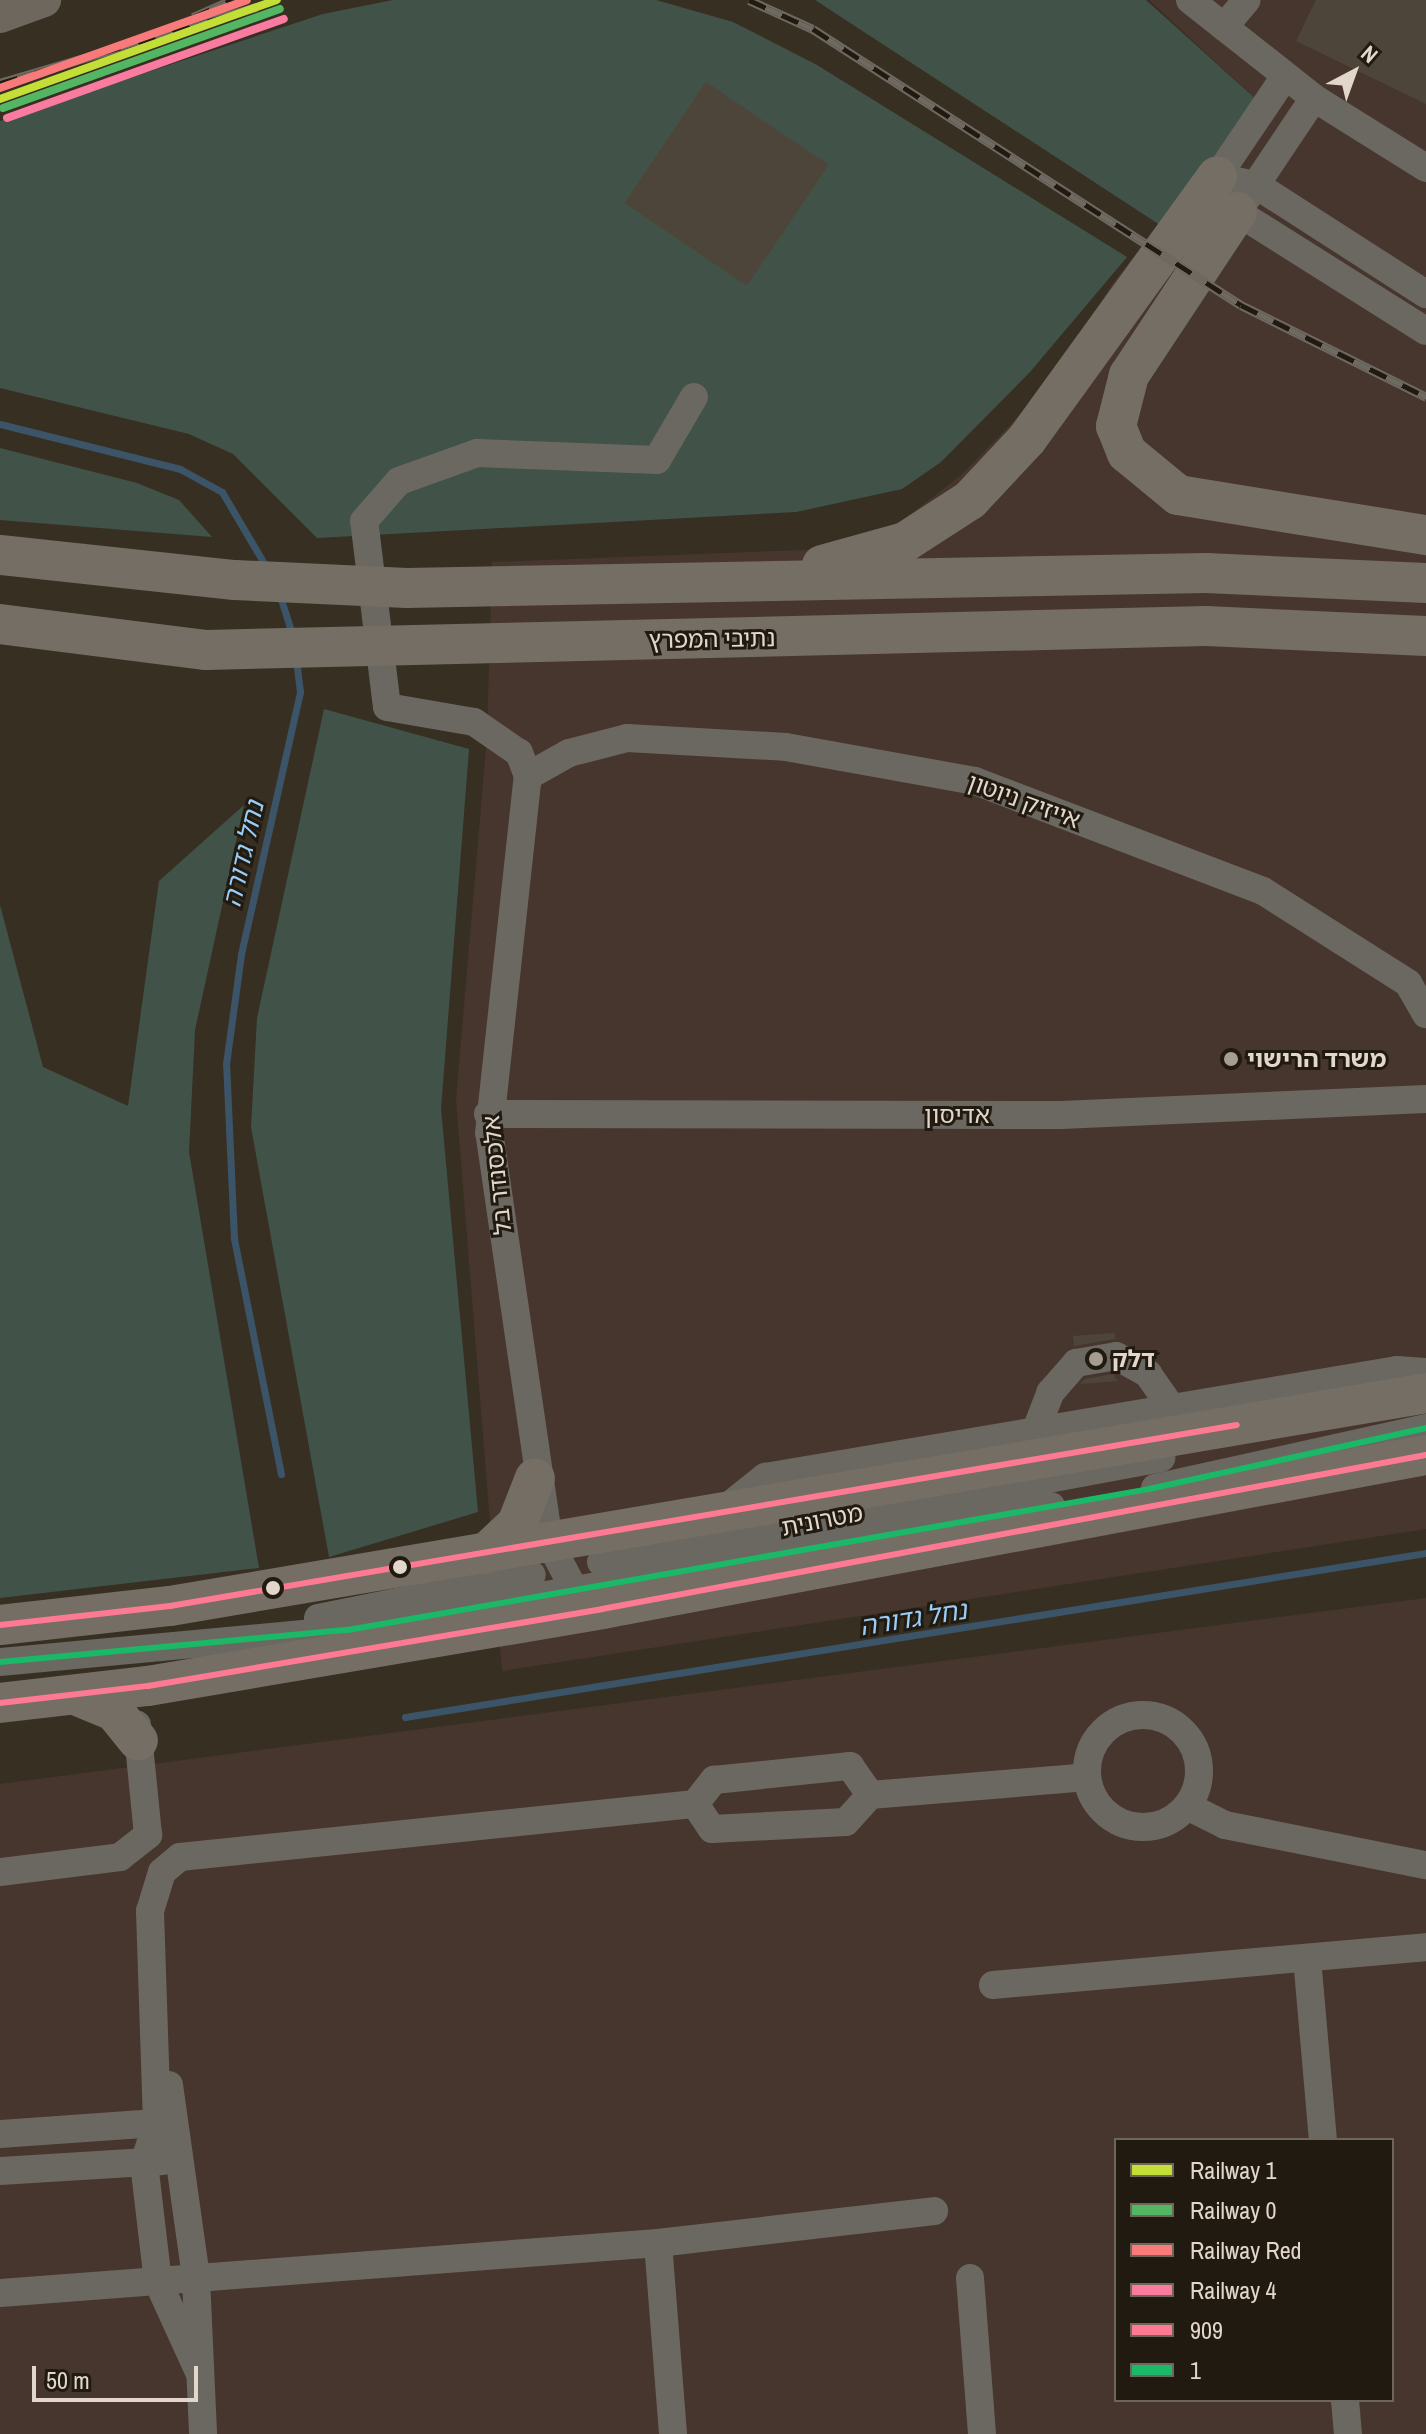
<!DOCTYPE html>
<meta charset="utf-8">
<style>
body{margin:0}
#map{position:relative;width:1426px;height:2434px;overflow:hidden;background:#382f23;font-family:"Archivo Narrow","Noto Sans Hebrew",sans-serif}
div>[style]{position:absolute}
.industrial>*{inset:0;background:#47362d}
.green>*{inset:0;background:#415348}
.stream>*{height:7px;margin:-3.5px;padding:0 3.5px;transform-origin:3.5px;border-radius:3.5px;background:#3b5468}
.building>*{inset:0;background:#4e453a;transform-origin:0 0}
.minor>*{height:28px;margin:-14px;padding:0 14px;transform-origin:14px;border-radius:14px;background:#6b6862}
.minor>.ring{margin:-14px;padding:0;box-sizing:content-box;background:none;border:28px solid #6b6862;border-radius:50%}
.major>*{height:34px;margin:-17px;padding:0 17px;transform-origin:17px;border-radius:17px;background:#6e675e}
.highway>*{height:40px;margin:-20px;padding:0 20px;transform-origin:20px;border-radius:20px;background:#746e64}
.rail>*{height:9px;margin-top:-4.5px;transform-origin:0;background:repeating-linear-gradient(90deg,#211a10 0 18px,#6e6961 0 36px);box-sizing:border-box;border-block:2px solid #6e6961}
.bus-1>*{height:6px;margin:-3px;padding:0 3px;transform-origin:3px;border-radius:3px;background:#fe7a93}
.bus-2>*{height:6px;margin:-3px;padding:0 3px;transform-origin:3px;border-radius:3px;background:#1ab867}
.rail-1>*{height:8px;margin:-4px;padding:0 4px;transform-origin:4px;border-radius:4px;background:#c3df37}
.rail-2>*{height:8px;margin:-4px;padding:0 4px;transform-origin:4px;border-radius:4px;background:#52b662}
.rail-3>*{height:8px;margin:-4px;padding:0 4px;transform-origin:4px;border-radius:4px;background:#f97a7a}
.rail-4>*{height:8px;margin:-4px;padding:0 4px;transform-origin:4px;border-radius:4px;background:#f97ba0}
.dots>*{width:22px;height:22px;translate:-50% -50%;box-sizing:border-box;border:4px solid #211a10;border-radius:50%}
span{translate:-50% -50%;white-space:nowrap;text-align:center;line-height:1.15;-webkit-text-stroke:6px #211a10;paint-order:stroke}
.street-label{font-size:24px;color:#e2d7ca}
.poi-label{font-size:24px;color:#e2d7ca;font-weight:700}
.left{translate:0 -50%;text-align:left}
.water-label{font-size:26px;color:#99cdf9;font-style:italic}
.legend{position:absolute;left:1114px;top:2138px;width:280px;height:264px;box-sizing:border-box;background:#211a10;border:2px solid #6e665a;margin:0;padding:10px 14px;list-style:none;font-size:24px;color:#e2d7ca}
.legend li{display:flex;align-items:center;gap:16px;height:40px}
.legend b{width:40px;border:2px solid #6e665a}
.north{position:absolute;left:1314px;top:32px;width:80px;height:80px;-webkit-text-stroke:6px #211a10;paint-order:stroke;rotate:41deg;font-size:22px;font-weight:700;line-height:32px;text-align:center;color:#e2d7ca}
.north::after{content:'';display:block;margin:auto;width:28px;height:36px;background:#e2d7ca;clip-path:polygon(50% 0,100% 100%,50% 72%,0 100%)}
.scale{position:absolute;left:32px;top:2366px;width:166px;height:36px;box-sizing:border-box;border:4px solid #e2d7ca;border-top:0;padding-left:10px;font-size:24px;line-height:28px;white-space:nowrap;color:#e2d7ca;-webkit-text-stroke:6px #211a10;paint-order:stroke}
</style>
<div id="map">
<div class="industrial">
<div style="clip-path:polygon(1149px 0,1426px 0,1426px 1529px,502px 1671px,456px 1100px,487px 736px,492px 562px,830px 549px,892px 529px,961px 475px,1048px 386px,1112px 284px,1258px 101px)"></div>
<div style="clip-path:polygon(evenodd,1426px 1598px,1426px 2434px,0 2434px,0 1784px,1426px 1598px,1116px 2140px,1392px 2140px,1392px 2400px,1116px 2400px,1116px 2140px)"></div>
</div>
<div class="green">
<div style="clip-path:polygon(393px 0,656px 0,733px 22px,817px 65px,1127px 257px,1030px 372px,941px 462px,902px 489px,796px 512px,317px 538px,233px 454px,189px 434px,0 388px,0 121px,323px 14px)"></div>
<div style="clip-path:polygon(815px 0,1146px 0,1258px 101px,1160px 225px)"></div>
<div style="clip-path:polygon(0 448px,137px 483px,179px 500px,212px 537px,0 520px)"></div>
<div style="clip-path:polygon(324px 709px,469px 749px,441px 1109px,478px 1512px,329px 1557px,251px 1127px,257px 1018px)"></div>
<div style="clip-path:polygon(244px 805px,195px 1030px,189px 1152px,259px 1568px,0 1598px,0 905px,43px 1067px,128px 1106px,159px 881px)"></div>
</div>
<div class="stream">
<div style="left:0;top:424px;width:186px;rotate:14deg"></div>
<div style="left:180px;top:469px;width:48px;rotate:28.7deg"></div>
<div style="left:222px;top:492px;width:91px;rotate:59.5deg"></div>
<div style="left:280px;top:596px;width:43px;rotate:72.4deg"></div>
<div style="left:281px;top:1474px;width:241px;rotate:-101.3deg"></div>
<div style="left:234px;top:1238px;width:174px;rotate:-92.6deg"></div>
<div style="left:226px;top:1064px;width:111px;rotate:-82.2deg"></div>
<div style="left:241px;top:954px;width:269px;rotate:-77.3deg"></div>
<div style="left:300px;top:692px;width:31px;rotate:-97deg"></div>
<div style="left:405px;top:1717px;width:1034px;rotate:-9.13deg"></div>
</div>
<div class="building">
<div style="clip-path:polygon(1316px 0,1426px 0,1426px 104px,1296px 41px)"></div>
<div style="left:706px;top:82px;width:148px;height:146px;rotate:34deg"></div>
<div style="clip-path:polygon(1115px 1333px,1115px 1339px,1074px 1346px,1073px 1336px)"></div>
<div style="clip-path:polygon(1113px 1374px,1118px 1381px,1080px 1384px,1085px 1379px)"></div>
</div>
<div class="minor">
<div style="left:1190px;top:0;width:158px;rotate:38.3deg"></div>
<div style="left:1314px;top:98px;width:132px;rotate:32deg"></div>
<div style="left:1224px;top:27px;width:35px;rotate:-50deg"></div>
<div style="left:1217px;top:177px;width:40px;rotate:12deg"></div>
<div style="left:1256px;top:185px;width:202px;rotate:32.7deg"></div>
<div style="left:1217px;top:177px;width:122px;rotate:-56deg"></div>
<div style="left:1247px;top:198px;width:120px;rotate:-56.2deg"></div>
<div style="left:1228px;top:199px;width:16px;rotate:55deg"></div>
<div style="left:1237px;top:212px;width:223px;rotate:32.2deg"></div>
<div style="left:528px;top:776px;width:47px;rotate:-29.3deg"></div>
<div style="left:569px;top:753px;width:60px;rotate:-14.5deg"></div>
<div style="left:627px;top:738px;width:159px;rotate:3.2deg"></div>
<div style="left:786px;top:747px;width:192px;rotate:10.2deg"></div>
<div style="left:975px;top:781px;width:308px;rotate:20.9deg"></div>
<div style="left:1263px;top:891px;width:172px;rotate:32.4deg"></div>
<div style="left:1408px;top:983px;width:36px;rotate:60deg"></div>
<div style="left:488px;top:1114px;width:573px;rotate:0.1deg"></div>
<div style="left:1061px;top:1115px;width:365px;rotate:-2.5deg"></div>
<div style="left:1036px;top:1430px;width:40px;rotate:-69deg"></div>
<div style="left:1050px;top:1393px;width:40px;rotate:-49deg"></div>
<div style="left:1076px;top:1363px;width:41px;rotate:-9.9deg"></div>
<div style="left:1116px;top:1356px;width:37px;rotate:29deg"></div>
<div style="left:1148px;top:1374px;width:40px;rotate:55.1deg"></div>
<div style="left:1155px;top:1488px;width:278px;rotate:-12.5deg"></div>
<div style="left:720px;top:1513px;width:58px;rotate:-38.7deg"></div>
<div style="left:765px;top:1477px;width:641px;rotate:-9.61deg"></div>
<div style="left:1397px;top:1370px;width:29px;rotate:4deg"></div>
<div style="left:601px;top:1562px;width:570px;rotate:-10.52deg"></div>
<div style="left:602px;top:1609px;width:36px;rotate:-143deg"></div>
<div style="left:573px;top:1587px;width:51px;rotate:-118.1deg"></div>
<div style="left:549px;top:1542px;width:413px;rotate:-98.3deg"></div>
<div style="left:489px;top:1133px;width:359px;rotate:-83.8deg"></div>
<div style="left:528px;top:776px;width:25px;rotate:-111deg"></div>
<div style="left:519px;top:753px;width:55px;rotate:-145.4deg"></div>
<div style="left:474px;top:722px;width:88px;rotate:-170.2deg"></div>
<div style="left:387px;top:707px;width:187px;rotate:-97deg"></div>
<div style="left:364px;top:521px;width:53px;rotate:-48.8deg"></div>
<div style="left:399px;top:481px;width:83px;rotate:-19.7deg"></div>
<div style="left:477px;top:453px;width:180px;rotate:2.2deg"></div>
<div style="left:657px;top:460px;width:73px;rotate:-59.6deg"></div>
<div style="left:318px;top:1618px;width:218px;rotate:-11.4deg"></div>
<div style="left:0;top:1662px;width:349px;rotate:-5.3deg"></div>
<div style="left:348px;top:1630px;width:714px;rotate:-10deg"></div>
<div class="ring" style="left:1087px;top:1715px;width:84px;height:84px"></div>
<div style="left:695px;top:1804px;width:30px;rotate:56deg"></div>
<div style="left:712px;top:1829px;width:134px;rotate:-3deg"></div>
<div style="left:846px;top:1822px;width:36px;rotate:-48deg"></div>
<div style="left:870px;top:1795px;width:218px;rotate:-4.7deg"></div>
<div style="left:1187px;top:1806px;width:42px;rotate:26.6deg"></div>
<div style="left:1225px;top:1825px;width:205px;rotate:11.3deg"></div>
<div style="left:0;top:1872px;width:121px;rotate:-7.1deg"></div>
<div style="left:120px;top:1857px;width:36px;rotate:-38deg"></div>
<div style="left:148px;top:1835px;width:111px;rotate:-95.7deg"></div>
<div style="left:1307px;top:1958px;width:183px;rotate:85deg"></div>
<div style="left:993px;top:1985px;width:435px;rotate:-5deg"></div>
<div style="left:169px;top:2085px;width:195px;rotate:82deg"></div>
<div style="left:196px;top:2278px;width:156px;rotate:87.4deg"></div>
<div style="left:0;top:2134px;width:171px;rotate:-4deg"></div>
<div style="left:0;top:2171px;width:163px;rotate:-3.5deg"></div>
<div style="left:658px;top:2243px;width:192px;rotate:85.5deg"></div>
<div style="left:970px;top:2278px;width:156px;rotate:85.6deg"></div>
<div style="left:0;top:2293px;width:660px;rotate:-4.35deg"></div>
<div style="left:658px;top:2243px;width:278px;rotate:-6.6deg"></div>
<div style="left:199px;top:2372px;width:99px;rotate:-114.5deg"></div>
<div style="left:158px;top:2282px;width:120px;rotate:-96.7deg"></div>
<div style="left:144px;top:2163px;width:42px;rotate:-72deg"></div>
<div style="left:157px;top:2123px;width:212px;rotate:-91.9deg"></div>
<div style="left:150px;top:1911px;width:41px;rotate:-72.9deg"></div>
<div style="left:162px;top:1872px;width:23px;rotate:-40deg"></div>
<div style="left:180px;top:1857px;width:518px;rotate:-5.88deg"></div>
<div style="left:695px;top:1804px;width:31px;rotate:-52deg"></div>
<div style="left:714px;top:1780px;width:137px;rotate:-5.9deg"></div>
<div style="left:850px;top:1766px;width:35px;rotate:55deg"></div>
<div style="left:1345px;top:2400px;width:34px;rotate:85deg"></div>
</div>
<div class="major">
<div style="left:0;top:16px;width:47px;rotate:-20deg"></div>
</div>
<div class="highway">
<div style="left:1237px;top:212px;width:196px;rotate:123.5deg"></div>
<div style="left:1129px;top:375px;width:53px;rotate:104.3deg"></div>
<div style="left:1116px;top:426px;width:29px;rotate:68deg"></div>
<div style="left:1127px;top:453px;width:66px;rotate:39.5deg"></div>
<div style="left:1178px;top:495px;width:251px;rotate:9.2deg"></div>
<div style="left:0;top:555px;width:236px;rotate:6.1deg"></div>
<div style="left:235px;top:580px;width:172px;rotate:2.7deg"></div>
<div style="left:407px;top:588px;width:799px;rotate:-1.08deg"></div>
<div style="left:1206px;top:573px;width:220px;rotate:2.6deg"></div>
<div style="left:822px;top:565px;width:86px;rotate:-15.5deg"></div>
<div style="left:905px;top:542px;width:77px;rotate:-32.9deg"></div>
<div style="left:970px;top:500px;width:83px;rotate:-46.9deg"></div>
<div style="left:1027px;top:439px;width:324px;rotate:-54.1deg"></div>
<div style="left:0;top:624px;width:208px;rotate:7.2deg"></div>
<div style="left:206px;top:650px;width:1000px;rotate:-1.37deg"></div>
<div style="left:1206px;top:626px;width:220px;rotate:2.6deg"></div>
<div style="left:485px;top:1554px;width:44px;rotate:-43.2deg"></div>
<div style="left:517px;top:1524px;width:49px;rotate:-68.6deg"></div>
<div style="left:0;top:1625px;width:171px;rotate:-6.4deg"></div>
<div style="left:170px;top:1606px;width:1274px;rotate:-9.62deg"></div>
<div style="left:75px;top:1695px;width:42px;rotate:22.3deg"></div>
<div style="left:114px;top:1711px;width:38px;rotate:51deg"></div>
<div style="left:0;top:1703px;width:149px;rotate:-6.6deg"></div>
<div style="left:148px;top:1686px;width:460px;rotate:-9.6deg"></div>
<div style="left:602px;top:1609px;width:838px;rotate:-10.59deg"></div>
</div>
<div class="rail">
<div style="left:749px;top:0;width:70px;rotate:24.4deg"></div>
<div style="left:813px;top:29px;width:509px;rotate:32.82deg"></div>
<div style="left:1241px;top:305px;width:207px;rotate:26.4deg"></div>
<div style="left:193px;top:17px;width:43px;rotate:-23.6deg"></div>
<div style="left:0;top:83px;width:268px;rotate:-16.5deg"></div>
</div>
<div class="bus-1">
<div style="left:0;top:1625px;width:171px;rotate:-6.4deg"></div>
<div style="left:170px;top:1606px;width:1082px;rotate:-9.63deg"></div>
<div style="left:0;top:1703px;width:149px;rotate:-6.6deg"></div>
<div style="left:148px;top:1686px;width:460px;rotate:-9.6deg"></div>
<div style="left:602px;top:1609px;width:838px;rotate:-10.59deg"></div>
</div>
<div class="bus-2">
<div style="left:0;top:1662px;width:349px;rotate:-5.3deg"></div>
<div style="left:348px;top:1630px;width:813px;rotate:-9.98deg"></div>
<div style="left:1149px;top:1489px;width:284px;rotate:-12.4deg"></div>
</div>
<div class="rail-1">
<div style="left:0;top:99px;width:294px;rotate:-19.7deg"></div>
</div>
<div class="rail-2">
<div style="left:3px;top:108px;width:294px;rotate:-19.7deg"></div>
</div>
<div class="rail-3">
<div style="left:0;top:88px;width:262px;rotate:-19.6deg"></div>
</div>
<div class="rail-4">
<div style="left:7px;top:118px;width:294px;rotate:-19.7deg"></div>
</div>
<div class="dots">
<div style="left:1231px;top:1059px;background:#a69c90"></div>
<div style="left:1096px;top:1359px;background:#a69c90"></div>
<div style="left:400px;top:1567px;background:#e2d7ca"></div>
<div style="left:273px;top:1588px;background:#e2d7ca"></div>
</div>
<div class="street-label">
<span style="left:712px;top:639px;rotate:-1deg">נתיבי המפרץ</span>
<span style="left:1024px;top:801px;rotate:20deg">אייזיק ניוטון</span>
<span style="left:957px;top:1115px">אדיסון</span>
<span style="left:497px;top:1175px;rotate:-96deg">אלכסנדר בל</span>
<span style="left:822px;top:1520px;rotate:-11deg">מטרונית</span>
</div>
<div class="poi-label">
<span class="left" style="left:1247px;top:1059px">משרד הרישוי</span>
<span class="left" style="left:1112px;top:1359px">דלק</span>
</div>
<div class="water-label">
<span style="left:243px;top:854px;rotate:-77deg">נחל גדורה</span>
<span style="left:913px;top:1618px;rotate:-9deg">נחל גדורה</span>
</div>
<ul class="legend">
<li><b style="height:10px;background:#c3df37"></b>Railway 1</li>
<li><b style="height:10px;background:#52b662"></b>Railway 0</li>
<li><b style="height:10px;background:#f97a7a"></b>Railway Red</li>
<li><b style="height:10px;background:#f97ba0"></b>Railway 4</li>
<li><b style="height:10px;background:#fe7a93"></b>909</li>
<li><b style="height:10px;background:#1ab867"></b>1</li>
</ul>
<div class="north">N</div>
<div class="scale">50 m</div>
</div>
